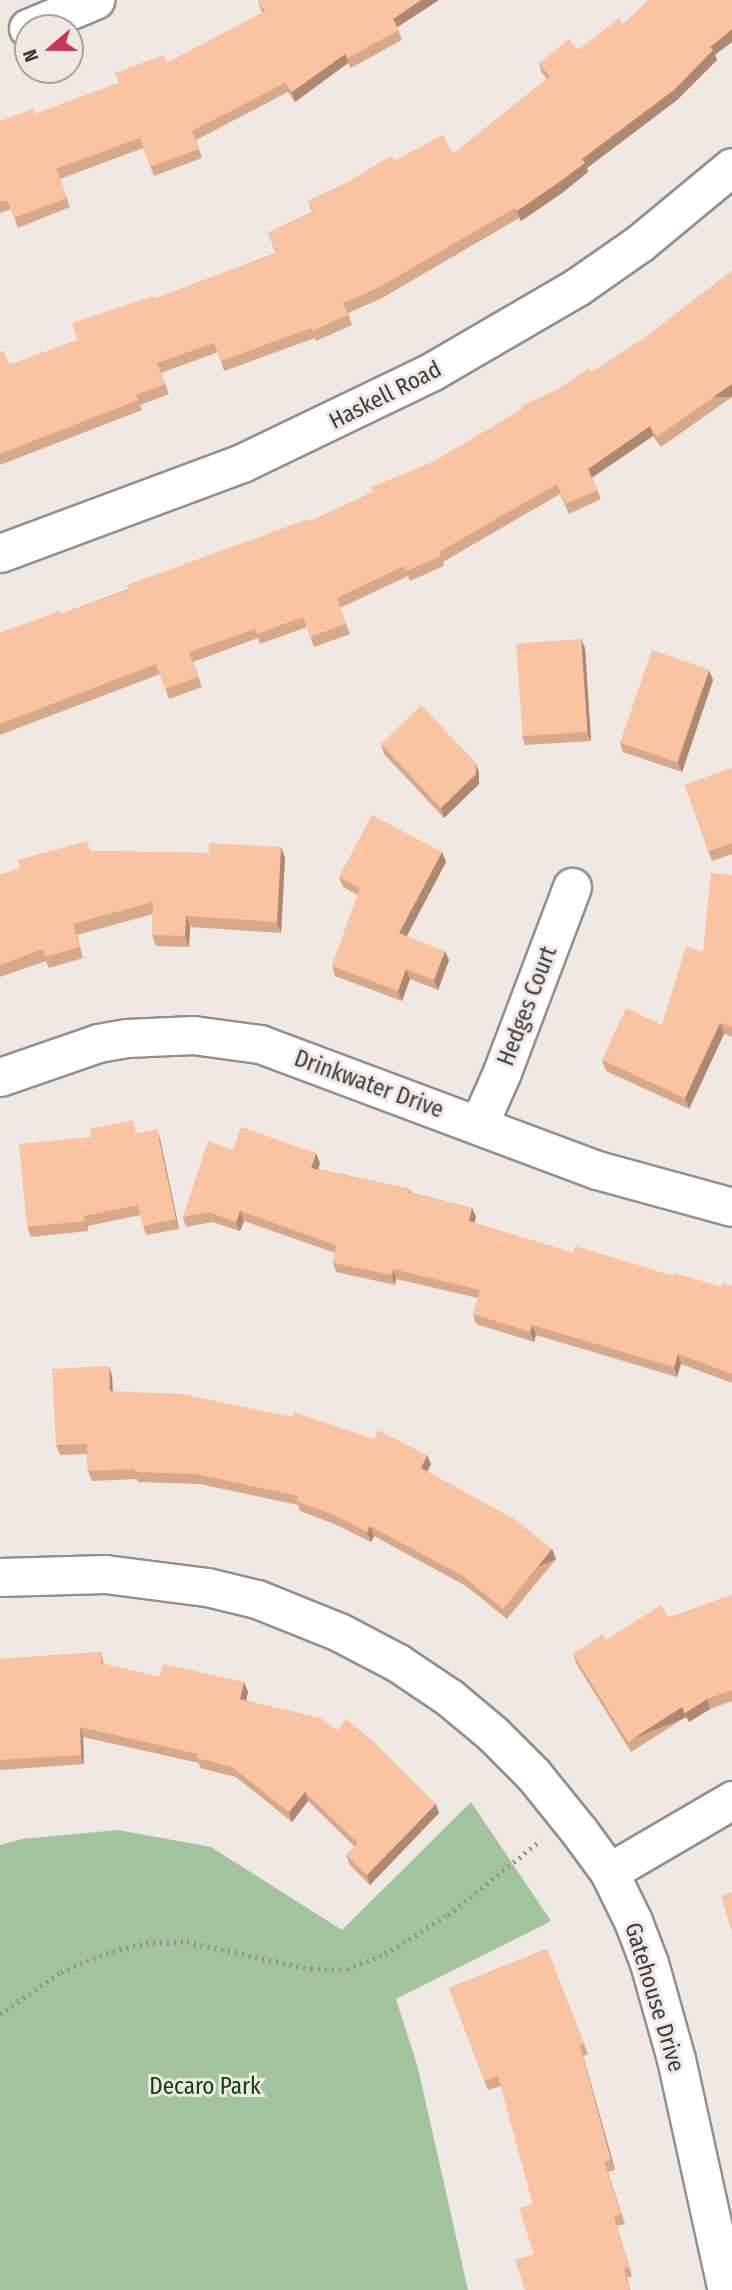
<!DOCTYPE html>
<style>
body{margin:0}
#map{position:relative;width:732px;height:2290px;overflow:hidden;background:#f0e9e3;font-family:"Fira Sans Condensed",sans-serif}
div>[style]{position:absolute}
.green>*{inset:0;background:#a1c49f}
.path>*{height:4.5px;margin-top:-2.25px;transform-origin:0;background:repeating-linear-gradient(90deg,#948f8b 0 2px,transparent 0 7px)}
.roads{filter:drop-shadow(2px 0 #968f89) drop-shadow(-2px 0 #968f89) drop-shadow(0 2px #968f89) drop-shadow(0 -2px #968f89)}
.minor>*{height:37px;margin:-18.5px;padding:0 18.5px;transform-origin:18.5px;border-radius:18.5px;background:#fff}
.wall>*{inset:0;background:#d7a88a}
.shaded-wall>*{inset:0;background:#af8871;transform-origin:0 0}
.building>*{inset:0;background:#fac3a1;transform-origin:0 0}
span{translate:-50% -50%;white-space:nowrap;text-align:center;line-height:1.15;-webkit-text-stroke:6px #f0e9e3;paint-order:stroke}
.street-label{font-size:23px;color:#3e3b38}
.park-label{font-size:23px;color:#05470c}
.north{position:absolute;left:14px;top:14px;width:70px;height:70px;box-sizing:border-box;background:#f0e9e3;border:2px solid #a9a39f;border-radius:50%;rotate:250deg;font-size:19px;font-weight:700;line-height:28px;text-align:center;color:#3e3b38}
.north::after{content:'';display:block;margin:auto;width:24px;height:32px;background:#c63656;clip-path:polygon(50% 0,100% 100%,50% 72%,0 100%)}
</style>
<div id="map">
<div class="green">
<div style="clip-path:polygon(471px 1802px,551px 1921px,396px 1999px,418px 2068px,468px 2290px,0 2290px,0 1845px,22px 1839px,118px 1830px,211px 1847px,342px 1930px)"></div>
</div>
<div class="path">
<div style="left:0;top:2014px;width:74px;rotate:-34.5deg"></div>
<div style="left:61px;top:1972px;width:49px;rotate:-22.9deg"></div>
<div style="left:106px;top:1953px;width:41px;rotate:-14deg"></div>
<div style="left:146px;top:1943px;width:41px;rotate:-1.4deg"></div>
<div style="left:187px;top:1942px;width:127px;rotate:12.3deg"></div>
<div style="left:311px;top:1969px;width:36px"></div>
<div style="left:347px;top:1969px;width:41px;rotate:-21.5deg"></div>
<div style="left:385px;top:1954px;width:74px;rotate:-31.8deg"></div>
<div style="left:448px;top:1915px;width:119px;rotate:-38.9deg"></div>
</div>
<div class="roads">
<div class="minor">
<div style="left:28px;top:28px;width:73px;rotate:-22.7deg"></div>
<div style="left:0;top:553px;width:258px;rotate:-20.4deg"></div>
<div style="left:242px;top:463px;width:210px;rotate:-25.7deg"></div>
<div style="left:431px;top:372px;width:169px;rotate:-30.2deg"></div>
<div style="left:577px;top:287px;width:77px;rotate:-34.9deg"></div>
<div style="left:640px;top:243px;width:119px;rotate:-39.6deg"></div>
<div style="left:0;top:1077px;width:104px;rotate:-19.1deg"></div>
<div style="left:98px;top:1043px;width:29px;rotate:-10deg"></div>
<div style="left:127px;top:1038px;width:66px;rotate:-2.6deg"></div>
<div style="left:193px;top:1035px;width:68px;rotate:7.7deg"></div>
<div style="left:260px;top:1044px;width:360px;rotate:20.5deg"></div>
<div style="left:597px;top:1170px;width:140px;rotate:15.3deg"></div>
<div style="left:479px;top:1124px;width:57px;rotate:-66.1deg"></div>
<div style="left:502px;top:1072px;width:198px;rotate:-69.3deg"></div>
<div style="left:0;top:1577px;width:105px;rotate:-1.6deg"></div>
<div style="left:105px;top:1574px;width:103px;rotate:7.3deg"></div>
<div style="left:207px;top:1587px;width:51px;rotate:13.5deg"></div>
<div style="left:257px;top:1599px;width:88px;rotate:21.9deg"></div>
<div style="left:339px;top:1632px;width:67px;rotate:27.7deg"></div>
<div style="left:398px;top:1663px;width:63px;rotate:33.9deg"></div>
<div style="left:450px;top:1698px;width:56px;rotate:39.9deg"></div>
<div style="left:493px;top:1734px;width:57px;rotate:45deg"></div>
<div style="left:533px;top:1774px;width:73px;rotate:51.1deg"></div>
<div style="left:579px;top:1831px;width:51px;rotate:53.8deg"></div>
<div style="left:609px;top:1872px;width:55px;rotate:63.9deg"></div>
<div style="left:633px;top:1921px;width:45px;rotate:69.1deg"></div>
<div style="left:649px;top:1963px;width:100px;rotate:74.3deg"></div>
<div style="left:676px;top:2059px;width:237px;rotate:77.6deg"></div>
<div style="left:609px;top:1872px;width:143px;rotate:-30.3deg"></div>
</div>
</div>
<div class="wall">
<div style="clip-path:polygon(262px 0,439px 0,397px 27px,402px 40px,351px 68px,348px 63px,295px 102px,288px 92px,196px 140px,202px 158px,154px 176px,143px 148px,60px 179px,70px 207px,18px 228px,11px 209px,0 213px,0 121px,35px 114px,119px 83px,167px 63px,262px 13px,258px 2px)"></div>
<div style="clip-path:polygon(623px 24px,715px 55px,717px 60px,677px 100px,587px 168px,588px 172px,562px 193px,521px 221px,519px 218px,382px 298px,348px 313px,352px 325px,316px 341px,315px 338px,224px 371px,218px 352px,161px 373px,169px 394px,140px 405px,142px 410px,0 465px,0 352px,9px 365px,78px 340px,154px 299px,276px 253px,268px 233px,312px 212px,308px 201px,394px 161px,453px 154px,547px 79px,542px 73px,539px 63px,578px 50px)"></div>
<div style="clip-path:polygon(732px 271px,732px 397px,661px 447px,653px 436px,592px 478px,601px 499px,569px 514px,560px 494px,443px 562px,444px 566px,410px 581px,408px 576px,340px 608px,350px 634px,314px 647px,307px 627px,260px 644px,258px 638px,193px 662px,202px 687px,169px 699px,160px 674px,0 735px,0 633px,61px 614px,309px 522px,373px 492px,433px 462px,558px 389px,592px 372px,643px 339px)"></div>
<div style="clip-path:polygon(585px 648px,591px 741px,525px 745px,522px 736px)"></div>
<div style="clip-path:polygon(713px 680px,682px 772px,623px 752px,620px 743px)"></div>
<div style="clip-path:polygon(381px 744px,479px 773px,479px 784px,444px 818px,384px 754px)"></div>
<div style="clip-path:polygon(732px 768px,732px 854px,712px 861px,685px 785px)"></div>
<div style="clip-path:polygon(281px 847px,285px 858px,281px 933px,190px 927px,189px 947px,156px 946px,152px 935px,153px 914px,77px 935px,83px 958px,49px 968px,46px 961px,0 977px,0 875px,90px 851px,209px 853px)"></div>
<div style="clip-path:polygon(442px 852px,446px 862px,407px 936px,449px 960px,438px 990px,410px 979px,402px 1001px,335px 976px,332px 966px,358px 895px,343px 887px,339px 877px)"></div>
<div style="clip-path:polygon(732px 875px,732px 1037px,724px 1034px,689px 1109px,606px 1071px,602px 1060px,662px 1025px,703px 952px)"></div>
<div style="clip-path:polygon(137px 1133px,160px 1139px,179px 1229px,146px 1235px,140px 1215px,88px 1226px,88px 1231px,31px 1237px,27px 1227px)"></div>
<div style="clip-path:polygon(233px 1150px,320px 1163px,318px 1169px,410px 1189px,412px 1193px,472px 1208px,476px 1217px,474px 1223px,573px 1253px,721px 1287px,732px 1286px,732px 1383px,681px 1364px,677px 1377px,536px 1335px,534px 1342px,476px 1324px,473px 1314px,478px 1298px,396px 1279px,395px 1285px,336px 1272px,333px 1263px,335px 1253px,244px 1221px,240px 1231px,212px 1222px,186px 1227px,183px 1217px)"></div>
<div style="clip-path:polygon(112px 1376px,113px 1391px,431px 1464px,427px 1472px,552px 1549px,556px 1559px,507px 1619px,466px 1586px,374px 1536px,371px 1542px,337px 1525px,300px 1511px,298px 1505px,200px 1484px,138px 1482px,137px 1479px,92px 1481px,88px 1471px,87px 1454px,60px 1455px,56px 1445px)"></div>
<div style="clip-path:polygon(732px 1595px,732px 1701px,710px 1709px,689px 1722px,686px 1717px,631px 1752px,576px 1663px,573px 1654px,606px 1640px)"></div>
<div style="clip-path:polygon(101px 1652px,104px 1664px,159px 1677px,244px 1682px,248px 1692px,246px 1700px,337px 1731px,436px 1804px,439px 1813px,370px 1885px,350px 1865px,346px 1855px,355px 1847px,308px 1801px,292px 1822px,236px 1777px,200px 1768px,199px 1763px,83px 1737px,84px 1764px,0 1770px,0 1659px)"></div>
<div style="clip-path:polygon(547px 1949px,588px 2054px,583px 2056px,615px 2170px,608px 2172px,625px 2224px,617px 2226px,632px 2276px,627px 2278px,630px 2290px,525px 2290px,534px 2254px,533px 2204px,501px 2086px,488px 2090px,449px 1988px)"></div>
</div>
<div class="shaded-wall">
<div style="clip-path:polygon(421px 0,439px 0,396px 28px,393px 19px)"></div>
<div style="clip-path:polygon(732px 29px,732px 42px,715px 55px,717px 60px,677px 100px,587px 168px,588px 172px,562px 193px,521px 221px,517px 211px,582px 159px,710px 47px)"></div>
<div style="clip-path:polygon(345px 54px,348px 63px,295px 102px,292px 92px)"></div>
<div style="left:732px;top:384px;width:13px;height:92px;rotate:90deg"></div>
<div style="clip-path:polygon(650px 426px,653px 436px,591px 478px,588px 469px)"></div>
<div style="clip-path:polygon(581px 639px,585px 648px,591px 741px,587px 732px)"></div>
<div style="clip-path:polygon(709px 670px,713px 680px,682px 772px,678px 763px)"></div>
<div style="clip-path:polygon(476px 763px,479px 773px,479px 784px,444px 818px,441px 808px)"></div>
<div style="clip-path:polygon(281px 847px,285px 858px,281px 933px,277px 922px)"></div>
<div style="clip-path:polygon(442px 852px,446px 862px,403px 943px,399px 933px)"></div>
<div style="clip-path:polygon(186px 916px,190px 927px,189px 947px,185px 936px)"></div>
<div style="clip-path:polygon(445px 951px,449px 960px,438px 990px,434px 980px)"></div>
<div style="clip-path:polygon(406px 969px,410px 979px,402px 1001px,398px 991px)"></div>
<div style="clip-path:polygon(720px 1023px,724px 1034px,689px 1109px,685px 1098px)"></div>
<div style="clip-path:polygon(157px 1129px,160px 1139px,179px 1229px,176px 1219px)"></div>
<div style="clip-path:polygon(316px 1153px,320px 1163px,315px 1178px,311px 1168px)"></div>
<div style="clip-path:polygon(472px 1208px,476px 1217px,472px 1231px,469px 1221px)"></div>
<div style="clip-path:polygon(240px 1211px,244px 1221px,240px 1231px,236px 1222px)"></div>
<div style="clip-path:polygon(393px 1269px,396px 1279px,395px 1285px,392px 1275px)"></div>
<div style="clip-path:polygon(532px 1325px,536px 1335px,534px 1342px,530px 1332px)"></div>
<div style="clip-path:polygon(678px 1354px,681px 1364px,677px 1377px,674px 1367px)"></div>
<div style="clip-path:polygon(109px 1366px,112px 1376px,113px 1400px,110px 1391px)"></div>
<div style="clip-path:polygon(427px 1455px,431px 1464px,424px 1478px,421px 1468px)"></div>
<div style="clip-path:polygon(370px 1526px,374px 1536px,371px 1542px,367px 1532px)"></div>
<div style="left:552px;top:1549px;width:11px;height:77px;rotate:68deg"></div>
<div style="clip-path:polygon(244px 1682px,248px 1692px,244px 1709px,240px 1699px)"></div>
<div style="clip-path:polygon(707px 1699px,710px 1709px,689px 1722px,685px 1713px)"></div>
<div style="left:682px;top:1707px;width:11px;height:64px;rotate:68deg"></div>
<div style="clip-path:polygon(80px 1727px,83px 1737px,84px 1764px,81px 1755px)"></div>
<div style="clip-path:polygon(305px 1792px,308px 1801px,292px 1822px,289px 1812px)"></div>
<div style="clip-path:polygon(436px 1804px,439px 1813px,370px 1885px,367px 1875px)"></div>
<div style="clip-path:polygon(580px 2046px,583px 2056px,615px 2170px,611px 2160px)"></div>
</div>
<div class="building">
<div style="clip-path:polygon(262px 0,421px 0,393px 19px,399px 30px,348px 58px,345px 54px,292px 92px,285px 83px,192px 131px,199px 149px,150px 167px,140px 138px,56px 169px,67px 198px,14px 218px,7px 200px,0 202px,0 121px,33px 109px,35px 114px,119px 83px,115px 73px,164px 55px,167px 63px,265px 11px,258px 2px)"></div>
<div style="clip-path:polygon(648px 0,732px 0,732px 29px,710px 47px,713px 50px,674px 90px,582px 159px,585px 163px,558px 183px,517px 211px,515px 208px,378px 288px,343px 303px,348px 315px,312px 331px,311px 328px,221px 361px,214px 343px,157px 363px,165px 384px,136px 395px,138px 400px,0 454px,0 352px,4px 351px,9px 365px,78px 340px,72px 323px,153px 296px,154px 299px,277px 253px,268px 233px,313px 212px,308px 201px,341px 186px,391px 156px,394px 161px,443px 135px,453px 154px,550px 77px,539px 63px,569px 39px,578px 50px,619px 18px,623px 24px)"></div>
<div style="clip-path:polygon(732px 271px,732px 384px,657px 437px,650px 426px,588px 469px,597px 490px,565px 504px,557px 484px,439px 552px,441px 556px,406px 571px,404px 566px,337px 598px,346px 624px,310px 637px,303px 617px,257px 634px,255px 629px,189px 652px,198px 677px,165px 689px,156px 664px,0 724px,0 633px,59px 611px,61px 614px,129px 590px,127px 585px,308px 519px,309px 522px,373px 492px,371px 487px,433px 462px,522px 409px,521px 406px,558px 389px,589px 368px,592px 372px,643px 339px)"></div>
<div style="left:581px;top:639px;width:93px;height:65px;rotate:86deg"></div>
<div style="left:652px;top:650px;width:60px;height:98px;rotate:19deg"></div>
<div style="clip-path:polygon(421px 705px,476px 763px,476px 774px,441px 808px,381px 744px)"></div>
<div style="clip-path:polygon(732px 768px,732px 843px,709px 851px,685px 785px)"></div>
<div style="clip-path:polygon(372px 815px,442px 852px,399px 933px,445px 951px,434px 980px,406px 969px,398px 991px,332px 966px,360px 888px,339px 877px)"></div>
<div style="clip-path:polygon(87px 841px,90px 851px,209px 853px,209px 843px,281px 847px,277px 922px,186px 916px,185px 936px,152px 935px,153px 902px,73px 924px,79px 947px,45px 957px,43px 949px,0 965px,0 875px,20px 868px,18px 860px)"></div>
<div style="clip-path:polygon(711px 873px,732px 875px,732px 1027px,720px 1023px,685px 1098px,602px 1060px,626px 1008px,662px 1025px,686px 946px,703px 952px)"></div>
<div style="clip-path:polygon(133px 1120px,136px 1134px,157px 1129px,176px 1219px,143px 1226px,138px 1205px,84px 1216px,85px 1221px,27px 1227px,19px 1144px,91px 1137px,90px 1129px)"></div>
<div style="clip-path:polygon(241px 1127px,316px 1153px,311px 1168px,410px 1189px,409px 1193px,472px 1208px,469px 1221px,573px 1253px,575px 1246px,674px 1276px,675px 1273px,721px 1287px,723px 1283px,732px 1286px,732px 1374px,678px 1354px,674px 1367px,532px 1325px,530px 1332px,473px 1314px,480px 1290px,393px 1269px,392px 1275px,333px 1263px,336px 1245px,240px 1211px,236px 1222px,209px 1212px,183px 1217px,208px 1141px,233px 1150px)"></div>
<div style="clip-path:polygon(109px 1366px,110px 1391px,182px 1394px,292px 1417px,294px 1412px,374px 1439px,378px 1430px,427px 1455px,421px 1468px,516px 1520px,552px 1549px,503px 1609px,463px 1576px,370px 1526px,367px 1532px,334px 1515px,296px 1501px,298px 1496px,196px 1474px,135px 1472px,135px 1469px,88px 1471px,87px 1444px,56px 1445px,52px 1369px)"></div>
<div style="clip-path:polygon(732px 1595px,732px 1690px,707px 1699px,685px 1713px,682px 1707px,628px 1742px,573px 1654px,603px 1634px,606px 1640px,661px 1605px,669px 1618px)"></div>
<div style="clip-path:polygon(101px 1652px,101px 1663px,159px 1677px,163px 1664px,244px 1682px,240px 1699px,321px 1718px,337px 1731px,346px 1719px,373px 1741px,436px 1804px,367px 1875px,346px 1855px,358px 1843px,305px 1792px,289px 1812px,232px 1767px,197px 1758px,198px 1754px,80px 1727px,81px 1755px,0 1760px,0 1659px)"></div>
<div style="clip-path:polygon(732px 1892px,732px 1932px,721px 1896px)"></div>
<div style="clip-path:polygon(547px 1949px,584px 2044px,580px 2046px,611px 2160px,604px 2162px,621px 2214px,614px 2217px,629px 2267px,624px 2268px,629px 2290px,525px 2290px,515px 2260px,534px 2254px,519px 2208px,533px 2204px,498px 2076px,485px 2081px,449px 1988px)"></div>
</div>
<div class="street-label">
<span style="left:385px;top:395px;rotate:-27deg">Haskell Road</span>
<span style="left:527px;top:1006px;rotate:-69deg">Hedges Court</span>
<span style="left:369px;top:1084px;rotate:20deg">Drinkwater Drive</span>
<span style="left:655px;top:1997px;rotate:73deg">Gatehouse Drive</span>
</div>
<div class="park-label">
<span style="left:205px;top:2086px">Decaro Park</span>
</div>
<div class="north">N</div>
</div>
